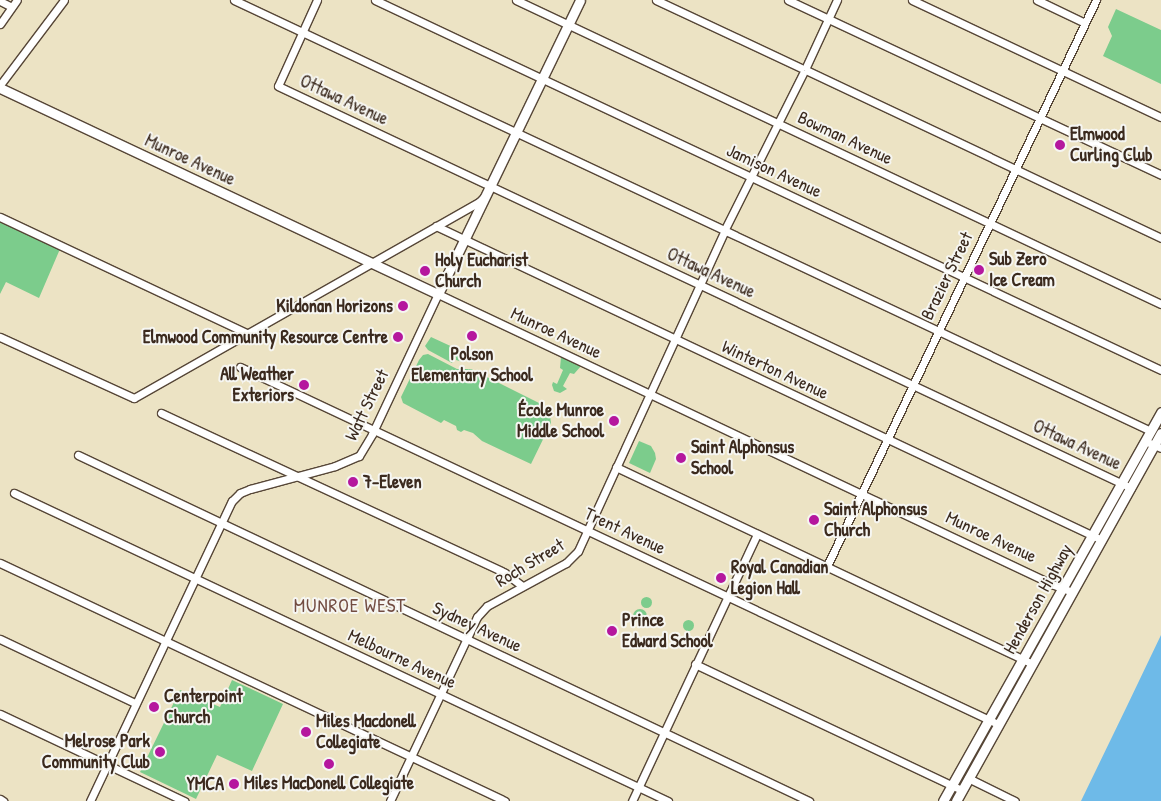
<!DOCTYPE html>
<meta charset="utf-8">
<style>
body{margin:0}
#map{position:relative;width:1161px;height:801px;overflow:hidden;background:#ece3c4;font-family:"Patrick Hand",sans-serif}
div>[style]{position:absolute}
.green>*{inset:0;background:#7ccc8c}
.round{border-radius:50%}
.water>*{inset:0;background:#6ebae8}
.roads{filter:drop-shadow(1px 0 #564637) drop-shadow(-1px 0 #564637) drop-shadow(0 1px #564637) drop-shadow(0 -1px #564637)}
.minor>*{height:7px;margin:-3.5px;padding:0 3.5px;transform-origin:3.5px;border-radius:3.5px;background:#fff}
.major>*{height:9px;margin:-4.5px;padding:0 4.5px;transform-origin:4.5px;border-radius:4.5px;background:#fff}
.dots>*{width:14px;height:14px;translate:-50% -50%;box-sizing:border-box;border:2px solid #f6f6f2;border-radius:50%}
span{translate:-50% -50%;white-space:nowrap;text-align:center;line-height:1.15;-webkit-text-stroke:4px #f6f6f2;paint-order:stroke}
.street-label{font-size:18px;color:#3b2a1e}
.poi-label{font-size:18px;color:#3b2a1e;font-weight:700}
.left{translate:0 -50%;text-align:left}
.right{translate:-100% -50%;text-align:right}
.neighbourhood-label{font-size:19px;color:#734d42;letter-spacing:1px}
</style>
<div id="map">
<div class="green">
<div style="clip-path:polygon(1116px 9px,1161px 30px,1161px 84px,1103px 56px,1112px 36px,1108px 27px)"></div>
<div style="clip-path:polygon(0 221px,60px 249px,39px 298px,6px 282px,0 294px)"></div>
<div style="clip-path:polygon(431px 337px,457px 349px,457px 355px,465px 358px,463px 362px,456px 360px,456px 356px,452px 363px,428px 350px,425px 346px)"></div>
<div style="clip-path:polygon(428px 354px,457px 369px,471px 369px,549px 408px,551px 423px,531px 464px,482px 441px,473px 433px,464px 430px,461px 432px,457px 430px,456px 426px,444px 420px,441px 423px,403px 403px,401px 397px,419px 360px,423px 355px)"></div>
<div style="clip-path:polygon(561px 357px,581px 366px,574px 374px,570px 373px,563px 386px,567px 389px,560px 393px,554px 391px,552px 385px,553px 382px,557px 384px,563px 370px,560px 368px)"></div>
<div style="clip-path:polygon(639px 441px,651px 446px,655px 453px,656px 459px,650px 473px,629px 463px)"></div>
<div class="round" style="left:640.5px;top:596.5px;width:11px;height:11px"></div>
<div class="round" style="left:633px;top:609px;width:14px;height:14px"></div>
<div class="round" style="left:682.5px;top:619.5px;width:11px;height:11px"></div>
<div style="clip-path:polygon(232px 680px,283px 704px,252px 771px,217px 755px,196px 799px,140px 772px,180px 690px,220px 707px)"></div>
</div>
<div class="water">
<div style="clip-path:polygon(1161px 635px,1161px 801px,1081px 801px,1127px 706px)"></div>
</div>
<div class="roads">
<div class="minor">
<div style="left:234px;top:0;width:539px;rotate:25.14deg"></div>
<div style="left:317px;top:0;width:94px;rotate:114.4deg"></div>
<div style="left:278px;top:86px;width:943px;rotate:25.23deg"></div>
<div style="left:375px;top:0;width:869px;rotate:25.21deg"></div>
<div style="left:516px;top:0;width:713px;rotate:25.24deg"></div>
<div style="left:656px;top:0;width:160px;rotate:25.1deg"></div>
<div style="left:788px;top:0;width:412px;rotate:25.1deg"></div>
<div style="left:912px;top:0;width:275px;rotate:25.2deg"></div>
<div style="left:1037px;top:0;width:53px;rotate:25.6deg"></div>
<div style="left:0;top:1px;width:13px;rotate:27deg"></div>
<div style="left:0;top:24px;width:29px;rotate:-55deg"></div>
<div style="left:806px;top:67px;width:74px;rotate:-65.2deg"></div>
<div style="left:808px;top:71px;width:391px;rotate:25.3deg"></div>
<div style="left:0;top:85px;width:106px;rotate:-53deg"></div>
<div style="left:0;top:217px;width:275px;rotate:25.2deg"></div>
<div style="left:436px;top:226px;width:736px;rotate:25.24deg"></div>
<div style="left:726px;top:227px;width:172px;rotate:-63.4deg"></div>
<div style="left:728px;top:232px;width:467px;rotate:25.2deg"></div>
<div style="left:0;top:337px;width:147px;rotate:24.5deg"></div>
<div style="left:134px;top:398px;width:397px;rotate:-29.6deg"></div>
<div style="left:479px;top:202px;width:7px;rotate:-45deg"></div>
<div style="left:240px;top:367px;width:838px;rotate:25.22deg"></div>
<div style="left:161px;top:413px;width:379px;rotate:24.9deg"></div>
<div style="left:505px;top:573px;width:21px;rotate:37deg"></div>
<div style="left:1145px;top:441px;width:17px;rotate:24deg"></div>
<div style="left:78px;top:455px;width:809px;rotate:25.33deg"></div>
<div style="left:616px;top:467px;width:460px;rotate:25.3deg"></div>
<div style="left:14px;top:493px;width:723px;rotate:25.22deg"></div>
<div style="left:0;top:563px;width:558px;rotate:25.23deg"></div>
<div style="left:827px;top:566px;width:627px;rotate:-64.58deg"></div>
<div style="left:0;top:639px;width:149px;rotate:25.4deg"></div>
<div style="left:695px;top:664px;width:294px;rotate:25.3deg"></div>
<div style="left:0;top:714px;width:204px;rotate:25.3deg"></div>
<div style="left:968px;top:778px;width:52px;rotate:26.1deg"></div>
<div style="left:0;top:799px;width:4px;rotate:34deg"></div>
<div style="left:90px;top:801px;width:332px;rotate:-64.7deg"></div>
<div style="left:232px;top:501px;width:11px;rotate:-45deg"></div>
<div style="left:240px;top:493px;width:11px;rotate:-22deg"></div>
<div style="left:250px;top:489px;width:88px;rotate:-15.1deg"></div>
<div style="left:335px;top:466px;width:26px;rotate:-23deg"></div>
<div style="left:359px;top:456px;width:26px;rotate:-59deg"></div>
<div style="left:372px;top:434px;width:155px;rotate:-64.8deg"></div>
<div style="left:438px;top:294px;width:681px;rotate:25.29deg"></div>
<div style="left:1054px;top:585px;width:19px;rotate:21deg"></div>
<div style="left:390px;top:801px;width:204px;rotate:-64.7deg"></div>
<div style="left:477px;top:617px;width:15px;rotate:-48deg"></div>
<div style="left:487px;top:606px;width:90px;rotate:-28.6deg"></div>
<div style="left:566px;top:563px;width:17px;rotate:-45deg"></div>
<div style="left:578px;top:551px;width:349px;rotate:-65.4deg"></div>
<div style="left:632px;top:801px;width:295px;rotate:-64.9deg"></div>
</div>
<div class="major">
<div style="left:0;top:88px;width:484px;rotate:25.2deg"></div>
<div style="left:438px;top:294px;width:326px;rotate:-64.2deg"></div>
<div style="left:943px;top:801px;width:446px;rotate:-60.7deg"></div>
<div style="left:956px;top:801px;width:421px;rotate:-60.9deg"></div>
</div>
</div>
<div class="dots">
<div style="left:1060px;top:145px;background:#b5179e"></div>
<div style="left:979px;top:270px;background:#b5179e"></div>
<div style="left:425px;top:271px;background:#b5179e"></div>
<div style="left:403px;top:306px;background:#b5179e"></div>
<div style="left:472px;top:336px;background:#b5179e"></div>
<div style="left:398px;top:337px;background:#b5179e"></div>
<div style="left:304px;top:385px;background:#b5179e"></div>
<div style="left:614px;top:421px;background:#b5179e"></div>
<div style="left:681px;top:458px;background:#b5179e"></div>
<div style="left:353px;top:482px;background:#b5179e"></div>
<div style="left:814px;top:520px;background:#b5179e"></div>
<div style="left:721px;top:578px;background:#b5179e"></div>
<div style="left:612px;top:631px;background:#b5179e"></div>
<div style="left:154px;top:707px;background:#b5179e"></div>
<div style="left:306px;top:732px;background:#b5179e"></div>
<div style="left:160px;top:752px;background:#b5179e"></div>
<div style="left:329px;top:764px;background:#b5179e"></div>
<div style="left:234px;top:784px;background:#b5179e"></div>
</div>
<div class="street-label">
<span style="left:344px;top:100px;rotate:25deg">Ottawa Avenue</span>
<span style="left:845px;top:138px;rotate:25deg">Bowman Avenue</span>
<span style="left:190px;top:160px;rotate:25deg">Munroe Avenue</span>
<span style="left:774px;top:171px;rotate:25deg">Jamison Avenue</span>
<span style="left:711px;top:273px;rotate:25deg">Ottawa Avenue</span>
<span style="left:947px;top:276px;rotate:-64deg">Brazier Street</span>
<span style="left:556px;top:333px;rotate:25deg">Munroe Avenue</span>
<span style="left:775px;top:370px;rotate:25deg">Winterton Avenue</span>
<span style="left:367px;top:405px;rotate:-64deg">Watt Street</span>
<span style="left:1077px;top:445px;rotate:25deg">Ottawa Avenue</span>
<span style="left:625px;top:531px;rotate:25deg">Trent Avenue</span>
<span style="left:991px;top:537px;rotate:25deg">Munroe Avenue</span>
<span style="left:530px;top:563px;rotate:-31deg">Roch Street</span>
<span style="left:1038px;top:599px;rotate:-61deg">Henderson Highway</span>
<span style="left:477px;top:627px;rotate:25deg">Sydney Avenue</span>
<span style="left:402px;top:659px;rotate:25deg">Melbourne Avenue</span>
</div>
<div class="poi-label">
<span class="left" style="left:1070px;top:145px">Elmwood<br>Curling Club</span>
<span class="left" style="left:989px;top:270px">Sub Zero<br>Ice Cream</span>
<span class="left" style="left:435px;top:271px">Holy Eucharist<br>Church</span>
<span class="right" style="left:393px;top:306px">Kildonan Horizons</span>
<span class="right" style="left:388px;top:337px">Elmwood Community Resource Centre</span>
<span style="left:472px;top:365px">Polson<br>Elementary School</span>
<span class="right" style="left:294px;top:385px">All Weather<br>Exteriors</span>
<span class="right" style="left:604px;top:421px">École Munroe<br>Middle School</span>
<span class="left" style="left:691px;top:458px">Saint Alphonsus<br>School</span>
<span class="left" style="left:363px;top:482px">7-Eleven</span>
<span class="left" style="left:824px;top:520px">Saint Alphonsus<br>Church</span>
<span class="left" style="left:731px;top:578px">Royal Canadian<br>Legion Hall</span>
<span class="left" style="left:622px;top:631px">Prince<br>Edward School</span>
<span class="left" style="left:164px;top:707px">Centerpoint<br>Church</span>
<span class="left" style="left:316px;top:732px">Miles Macdonell<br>Collegiate</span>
<span class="right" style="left:150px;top:752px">Melrose Park<br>Community Club</span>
<span style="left:329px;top:783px">Miles MacDonell Collegiate</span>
<span class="right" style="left:224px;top:784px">YMCA</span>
</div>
<div class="neighbourhood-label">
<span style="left:350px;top:606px">MUNROE WEST</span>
</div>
</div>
